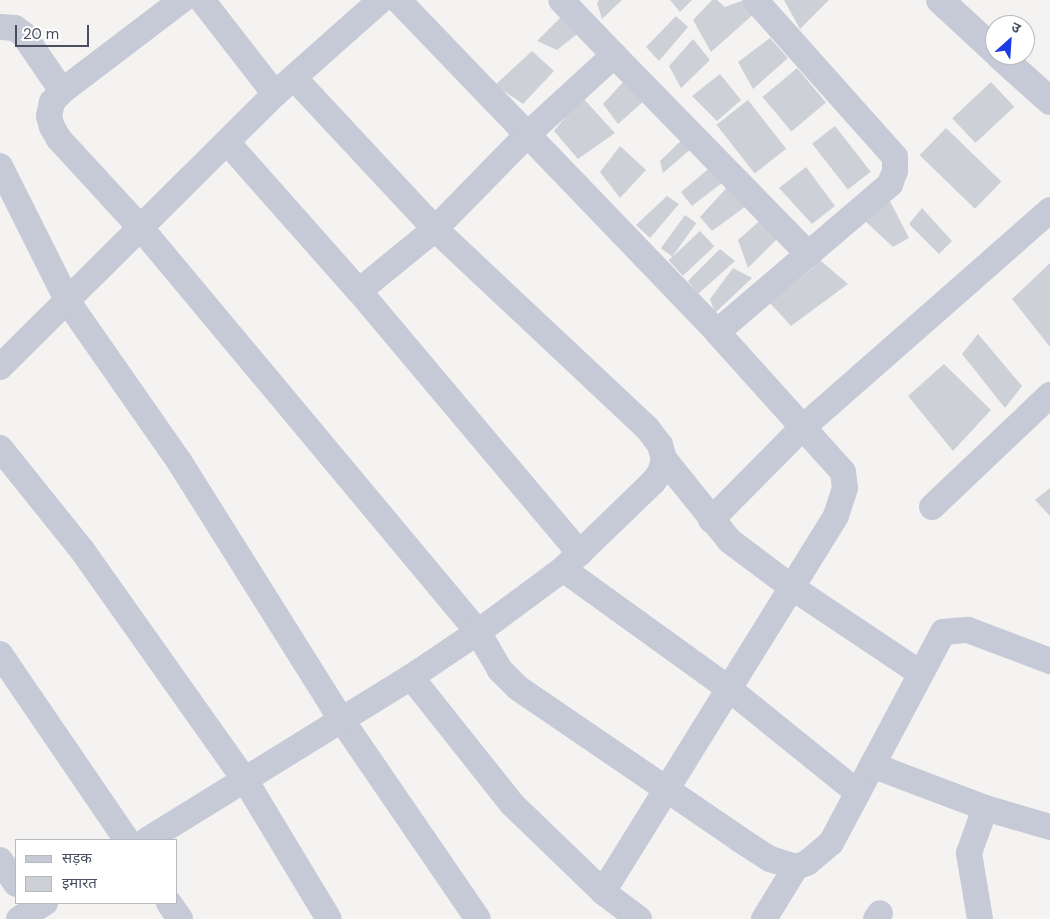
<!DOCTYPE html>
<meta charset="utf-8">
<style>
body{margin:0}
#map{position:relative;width:1050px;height:919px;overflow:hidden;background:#f4f3f2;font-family:"DM Sans","Noto Sans Devanagari",sans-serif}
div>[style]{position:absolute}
.building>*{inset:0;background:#ced0d7;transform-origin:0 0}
.minor>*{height:26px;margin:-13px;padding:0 13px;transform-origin:13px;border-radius:13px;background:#c6cad6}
.tertiary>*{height:28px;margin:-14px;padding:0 14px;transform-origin:14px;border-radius:14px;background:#c6cad6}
span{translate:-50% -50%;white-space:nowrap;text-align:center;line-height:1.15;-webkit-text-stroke:4px #fff;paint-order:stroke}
.legend{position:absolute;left:15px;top:839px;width:162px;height:65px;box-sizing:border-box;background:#fff;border:1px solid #b7b9bf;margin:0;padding:6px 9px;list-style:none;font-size:15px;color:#4a4f60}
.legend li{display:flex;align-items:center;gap:10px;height:25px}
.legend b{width:25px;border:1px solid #b7b9bf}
.north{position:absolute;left:985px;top:15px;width:50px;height:50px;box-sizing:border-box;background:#fff;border:1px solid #b7b9bf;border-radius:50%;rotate:26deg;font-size:14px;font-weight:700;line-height:20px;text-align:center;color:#4a4f60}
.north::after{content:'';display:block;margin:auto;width:18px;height:22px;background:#1b3ce5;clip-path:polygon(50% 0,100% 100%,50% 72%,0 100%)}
.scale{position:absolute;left:15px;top:25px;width:74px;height:22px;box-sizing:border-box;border:2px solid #4a4f60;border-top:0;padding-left:6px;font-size:15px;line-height:18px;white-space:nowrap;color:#4a4f60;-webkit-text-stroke:4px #fff;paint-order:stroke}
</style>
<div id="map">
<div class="building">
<div style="clip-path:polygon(599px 0,622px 0,602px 19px,597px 3px)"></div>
<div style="clip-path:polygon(670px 0,692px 0,680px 12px)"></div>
<div style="clip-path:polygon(712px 0,717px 0,725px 7px,744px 0,756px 12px,711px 52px,693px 20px)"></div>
<div style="clip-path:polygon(784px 0,829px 0,800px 29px)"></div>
<div style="clip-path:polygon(565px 13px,581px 31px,557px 50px,537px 41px)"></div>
<div style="clip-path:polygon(676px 16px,688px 27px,659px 61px,646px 47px)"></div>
<div style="clip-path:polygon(770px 38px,788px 58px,753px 89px,738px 62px)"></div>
<div style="clip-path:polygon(693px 39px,710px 60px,681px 88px,669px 66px)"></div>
<div style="clip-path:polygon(532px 51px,554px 71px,523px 104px,495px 85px)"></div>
<div style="left:797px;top:68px;width:45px;height:45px;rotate:50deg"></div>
<div style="clip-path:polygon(720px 74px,741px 100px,717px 121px,692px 96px)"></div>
<div style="clip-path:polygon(624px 81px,644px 101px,618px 124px,603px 104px)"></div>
<div style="left:991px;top:82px;width:34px;height:53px;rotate:47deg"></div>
<div style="clip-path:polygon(582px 97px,615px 133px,578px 159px,554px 131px)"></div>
<div style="left:748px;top:100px;width:62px;height:40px;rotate:52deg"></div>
<div style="left:835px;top:126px;width:58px;height:29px;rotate:52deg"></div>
<div style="left:946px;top:128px;width:77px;height:38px;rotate:44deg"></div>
<div style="clip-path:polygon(686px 136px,692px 148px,663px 173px,660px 161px)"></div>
<div style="clip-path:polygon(620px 146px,646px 170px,620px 198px,600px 172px)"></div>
<div style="clip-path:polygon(713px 165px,727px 179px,692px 206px,681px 192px)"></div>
<div style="clip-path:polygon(806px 167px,835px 206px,812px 224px,779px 188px)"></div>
<div style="clip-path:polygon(730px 184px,749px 204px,712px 231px,700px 217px)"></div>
<div style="clip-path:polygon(667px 196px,679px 204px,650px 238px,636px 225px)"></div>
<div style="clip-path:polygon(890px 201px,909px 238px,893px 247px,865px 221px)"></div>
<div style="clip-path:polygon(922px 208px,952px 241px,939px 254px,909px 224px)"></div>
<div style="left:685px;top:215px;width:14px;height:41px;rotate:36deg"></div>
<div style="clip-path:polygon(763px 218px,777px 239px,748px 268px,738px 240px)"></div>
<div style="left:700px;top:231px;width:21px;height:43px;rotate:47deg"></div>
<div style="clip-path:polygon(720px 249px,735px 261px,698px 294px,688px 281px)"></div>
<div style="clip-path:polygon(821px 261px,848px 284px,791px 326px,770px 303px)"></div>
<div style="clip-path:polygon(1050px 263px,1050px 347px,1012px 299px)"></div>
<div style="clip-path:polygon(733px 268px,752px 278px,715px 313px,710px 299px)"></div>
<div style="clip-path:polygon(978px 334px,1022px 386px,1005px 408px,962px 354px)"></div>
<div style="clip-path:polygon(944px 364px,991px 410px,953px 451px,908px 396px)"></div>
<div style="clip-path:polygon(1050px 488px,1050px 516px,1035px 500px)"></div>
</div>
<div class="minor">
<div style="left:182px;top:0;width:151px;rotate:142.8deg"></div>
<div style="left:62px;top:91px;width:15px;rotate:132deg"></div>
<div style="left:52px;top:102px;width:14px;rotate:102deg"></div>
<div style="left:49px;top:116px;width:11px;rotate:75deg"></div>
<div style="left:52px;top:127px;width:14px;rotate:60deg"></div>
<div style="left:59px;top:139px;width:120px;rotate:47.4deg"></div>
<div style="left:140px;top:227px;width:528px;rotate:50.15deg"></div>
<div style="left:478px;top:632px;width:44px;rotate:59.9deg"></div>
<div style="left:500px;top:670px;width:25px;rotate:45deg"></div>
<div style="left:518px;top:688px;width:268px;rotate:34.3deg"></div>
<div style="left:739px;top:839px;width:37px;rotate:33deg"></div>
<div style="left:770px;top:859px;width:27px;rotate:17deg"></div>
<div style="left:796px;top:867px;width:12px;rotate:-20deg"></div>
<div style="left:807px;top:863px;width:31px;rotate:-40deg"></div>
<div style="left:831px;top:843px;width:239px;rotate:-62deg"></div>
<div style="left:943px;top:632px;width:25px;rotate:-5deg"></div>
<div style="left:968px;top:630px;width:88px;rotate:20.7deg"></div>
<div style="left:202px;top:0;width:119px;rotate:52.2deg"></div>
<div style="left:398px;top:0;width:460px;rotate:46.1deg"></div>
<div style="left:717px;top:332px;width:188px;rotate:48deg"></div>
<div style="left:843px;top:472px;width:16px;rotate:83deg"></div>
<div style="left:845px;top:488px;width:29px;rotate:108deg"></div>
<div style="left:836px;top:516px;width:442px;rotate:121.8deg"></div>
<div style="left:0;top:27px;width:15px;rotate:4deg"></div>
<div style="left:15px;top:28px;width:10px;rotate:37deg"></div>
<div style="left:23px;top:34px;width:69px;rotate:55.6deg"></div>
<div style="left:614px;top:55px;width:279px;rotate:45.7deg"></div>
<div style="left:227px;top:142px;width:199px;rotate:48.5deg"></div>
<div style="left:359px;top:291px;width:343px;rotate:49.9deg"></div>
<div style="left:0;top:166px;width:152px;rotate:63.4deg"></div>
<div style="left:68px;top:302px;width:194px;rotate:55.1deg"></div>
<div style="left:179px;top:461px;width:305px;rotate:57.9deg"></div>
<div style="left:341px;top:719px;width:242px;rotate:55.6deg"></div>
<div style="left:359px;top:291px;width:98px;rotate:-39.2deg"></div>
<div style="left:435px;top:229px;width:134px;rotate:-45.6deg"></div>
<div style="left:529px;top:133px;width:115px;rotate:-42.5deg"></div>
<div style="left:614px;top:55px;width:76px;rotate:-133.9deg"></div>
<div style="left:717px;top:332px;width:228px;rotate:-40.5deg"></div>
<div style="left:890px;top:184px;width:14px;rotate:-69deg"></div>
<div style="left:895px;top:171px;width:14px;rotate:-90deg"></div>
<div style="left:895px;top:157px;width:210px;rotate:-131.7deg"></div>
<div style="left:0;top:367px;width:387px;rotate:-44.8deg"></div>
<div style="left:275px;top:94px;width:142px;rotate:-41.6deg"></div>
<div style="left:0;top:448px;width:131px;rotate:51.2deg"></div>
<div style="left:82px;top:550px;width:282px;rotate:54.7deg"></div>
<div style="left:245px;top:780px;width:162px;rotate:58.9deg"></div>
<div style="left:664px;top:459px;width:105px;rotate:51.2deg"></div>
<div style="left:730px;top:541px;width:75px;rotate:36.9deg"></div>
<div style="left:790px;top:586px;width:156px;rotate:33.8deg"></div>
<div style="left:932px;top:507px;width:163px;rotate:-43.5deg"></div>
<div style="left:711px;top:520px;width:128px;rotate:-45.3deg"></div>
<div style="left:801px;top:429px;width:332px;rotate:-41.3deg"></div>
<div style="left:563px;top:569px;width:203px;rotate:35.8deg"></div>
<div style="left:728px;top:688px;width:167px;rotate:38.9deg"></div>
<div style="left:0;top:654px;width:225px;rotate:55.7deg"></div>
<div style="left:411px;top:677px;width:162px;rotate:51.5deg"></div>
<div style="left:512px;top:804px;width:127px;rotate:44deg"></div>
<div style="left:603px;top:892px;width:45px;rotate:36.9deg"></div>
<div style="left:872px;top:765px;width:121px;rotate:20.8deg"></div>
<div style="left:985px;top:808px;width:68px;rotate:16.3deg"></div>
<div style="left:147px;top:840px;width:310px;rotate:-31.7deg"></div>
<div style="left:411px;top:677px;width:81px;rotate:-33.9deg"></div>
<div style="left:478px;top:632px;width:106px;rotate:-36.5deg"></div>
<div style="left:563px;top:569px;width:125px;rotate:-44deg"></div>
<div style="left:653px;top:482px;width:11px;rotate:-52deg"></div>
<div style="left:660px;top:473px;width:15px;rotate:-74deg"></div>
<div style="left:664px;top:459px;width:15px;rotate:-106deg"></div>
<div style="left:660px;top:445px;width:21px;rotate:-127deg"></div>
<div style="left:647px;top:428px;width:291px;rotate:-136.8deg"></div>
<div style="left:435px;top:229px;width:205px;rotate:-133deg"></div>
<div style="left:0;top:860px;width:29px;rotate:56deg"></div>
<div style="left:169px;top:903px;width:19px;rotate:55deg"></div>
<div style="left:19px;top:919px;width:31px;rotate:-32deg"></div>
<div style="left:764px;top:919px;width:61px;rotate:-58.4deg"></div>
<div style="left:876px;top:919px;width:7px;rotate:-56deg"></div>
<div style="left:980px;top:919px;width:67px;rotate:-99.5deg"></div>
<div style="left:969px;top:853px;width:48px;rotate:-70.4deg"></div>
</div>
<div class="tertiary">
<div style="left:940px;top:0;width:75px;rotate:42.8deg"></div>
<div style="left:999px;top:55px;width:69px;rotate:42deg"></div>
</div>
<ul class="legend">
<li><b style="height:6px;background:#c6cad6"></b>सड़क</li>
<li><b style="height:14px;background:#ced0d7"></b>इमारत</li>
</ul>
<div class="north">उ</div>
<div class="scale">20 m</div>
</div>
